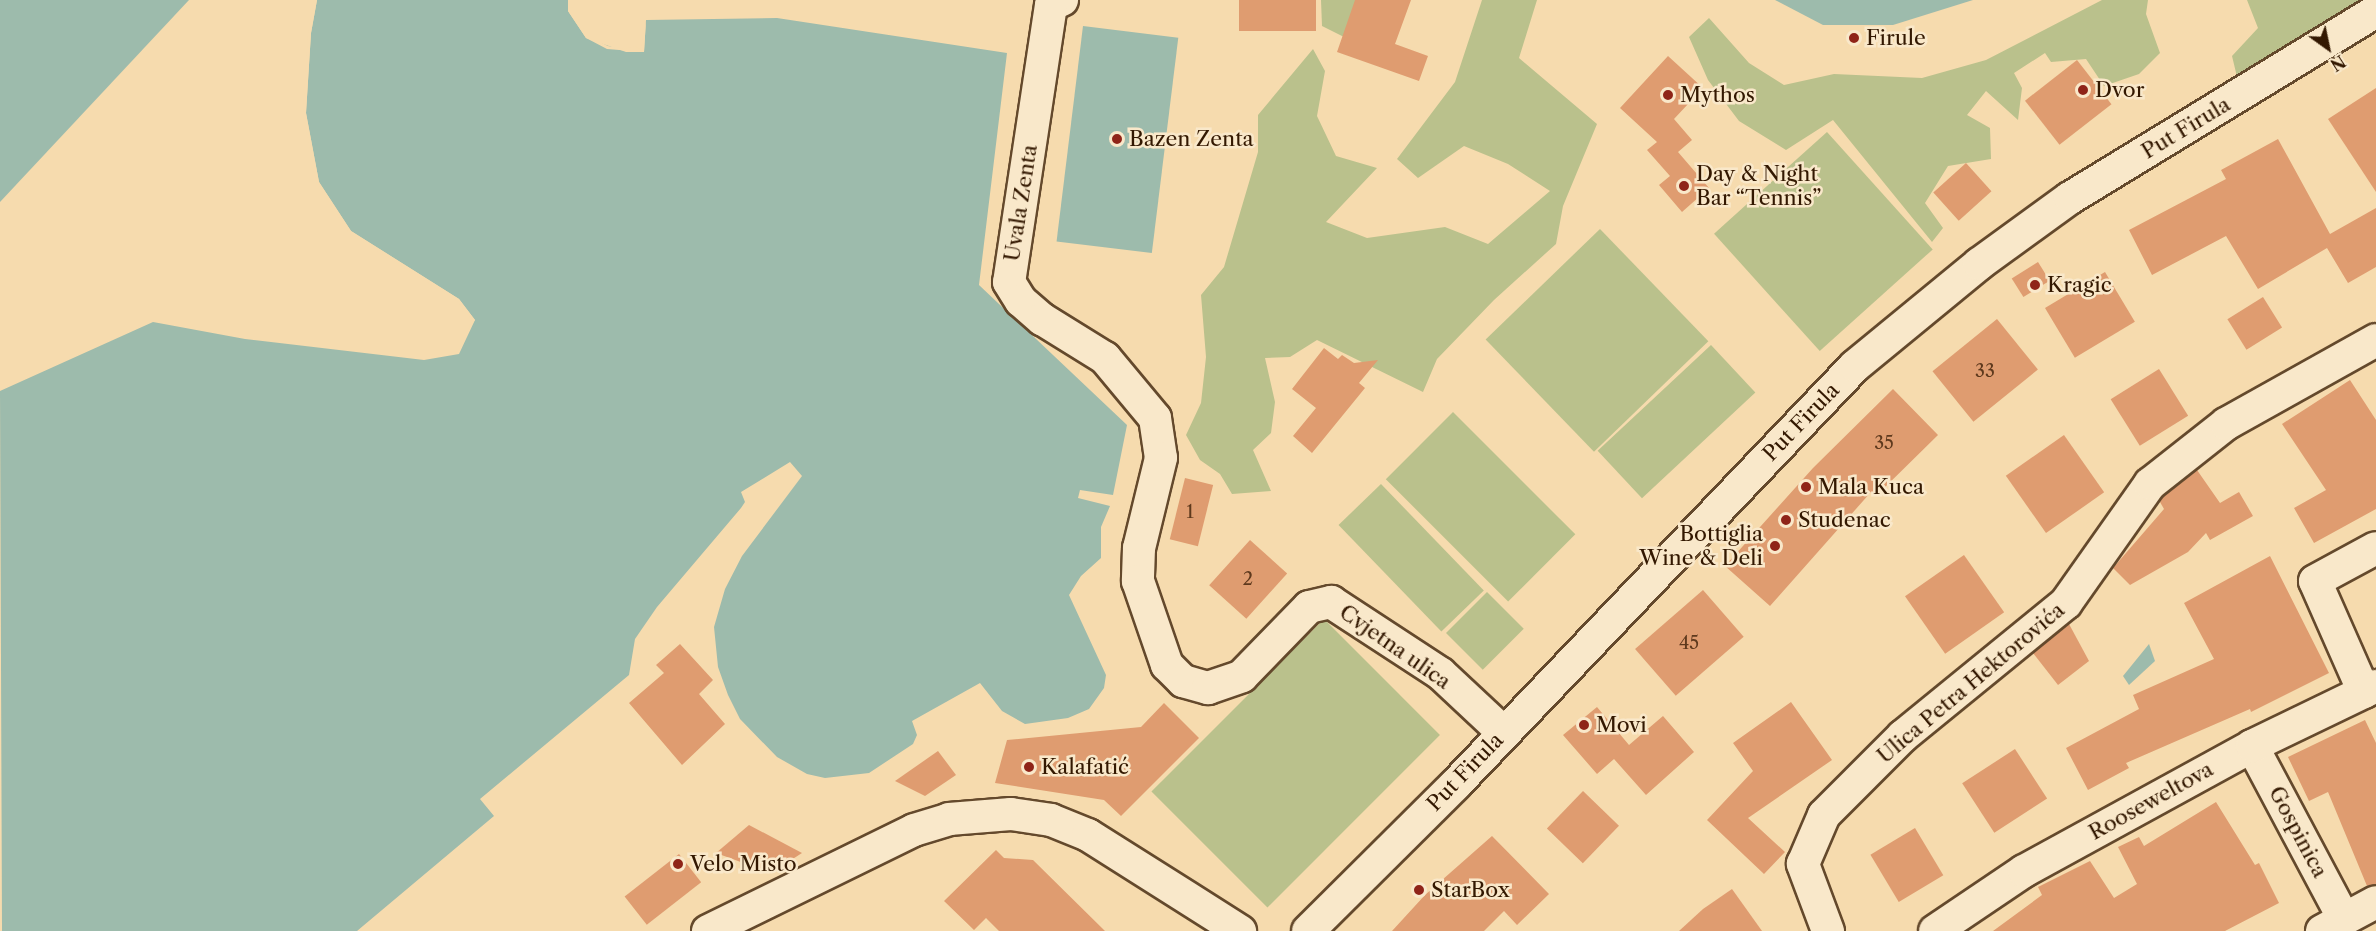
<!DOCTYPE html>
<meta charset="utf-8">
<style>
body{margin:0}
#map{position:relative;width:2376px;height:931px;overflow:hidden;background:#f6dbae;font-family:"Libre Caslon Text",serif}
div>[style]{position:absolute}
.green>*{inset:0;background:#bac18c;transform-origin:0 0}
.water>*{inset:0;background:#9dbbac;transform-origin:0 0}
.pier>*{inset:0;background:#f6dbae;transform-origin:0 0}
.building>*{inset:0;background:#df9c70;transform-origin:0 0}
.roads{filter:drop-shadow(2px 0 #64492c) drop-shadow(-2px 0 #64492c) drop-shadow(0 2px #64492c) drop-shadow(0 -2px #64492c)}
.minor>*{height:32px;margin:-16px;padding:0 16px;transform-origin:16px;border-radius:16px;background:#f9e8ca}
.dots>*{width:16px;height:16px;translate:-50% -50%;box-sizing:border-box;border:3px solid #f9e8ca;border-radius:50%}
span{translate:-50% -50%;white-space:nowrap;text-align:center;line-height:1.15;-webkit-text-stroke:5px #f9e8ca;paint-order:stroke}
.number-label{font-size:18px;color:#5e391d}
.number-label span{-webkit-text-stroke-width:0}
.poi-label{font-size:21px;color:#331801}
.left{translate:0 -50%;text-align:left}
.right{translate:-100% -50%;text-align:right}
.street-label{font-size:21px;color:#331801}
.north{position:absolute;left:2298px;top:18px;width:60px;height:60px;-webkit-text-stroke:4px #f9e8ca;paint-order:stroke;rotate:147deg;font-size:16px;font-weight:700;line-height:24px;text-align:center;color:#331801}
.north::after{content:'';display:block;margin:auto;width:21px;height:27px;background:#331801;clip-path:polygon(50% 0,100% 100%,50% 72%,0 100%)}
</style>
<div id="map">
<div class="green">
<div style="clip-path:polygon(1321px 0,1363px 0,1344px 37px,1322px 26px)"></div>
<div style="clip-path:polygon(1482px 0,1537px 0,1519px 58px,1597px 124px,1563px 206px,1556px 244px,1494px 300px,1437px 359px,1423px 392px,1317px 340px,1290px 357px,1265px 358px,1275px 402px,1271px 433px,1253px 450px,1271px 491px,1232px 494px,1220px 474px,1200px 460px,1186px 435px,1201px 403px,1206px 357px,1201px 295px,1224px 267px,1258px 152px,1258px 115px,1313px 49px,1325px 71px,1317px 116px,1336px 156px,1377px 168px,1326px 222px,1367px 238px,1445px 227px,1488px 244px,1550px 191px,1508px 164px,1464px 146px,1418px 178px,1397px 159px,1455px 82px)"></div>
<div style="clip-path:polygon(2102px 0,2148px 0,2146px 14px,2160px 53px,2139px 74px,2104px 86px,2086px 59px,2051px 62px,2045px 53px,2014px 73px,2022px 88px,2018px 120px,1986px 91px,1967px 115px,1990px 128px,1991px 159px,1948px 166px,1925px 203px,1943px 228px,1932px 242px,1833px 120px,1786px 150px,1739px 121px,1708px 80px,1689px 37px,1709px 18px,1749px 63px,1784px 85px,1834px 74px,1922px 78px,1986px 60px)"></div>
<div style="clip-path:polygon(2247px 0,2363px 0,2238px 81px,2232px 56px,2258px 28px)"></div>
<div style="left:1827px;top:132px;width:158px;height:152px;rotate:48deg"></div>
<div style="left:1600px;top:229px;width:156px;height:159px;rotate:46deg"></div>
<div style="left:1711px;top:345px;width:65px;height:155px;rotate:47deg"></div>
<div style="left:1453px;top:412px;width:173px;height:95px;rotate:45deg"></div>
<div style="left:1381px;top:484px;width:148px;height:59px;rotate:46deg"></div>
<div style="left:1487px;top:592px;width:52px;height:58px;rotate:45deg"></div>
<div style="left:1324px;top:619px;width:164px;height:244px;rotate:45deg"></div>
</div>
<div class="water">
<div style="clip-path:polygon(0 0,189px 0,0 202px)"></div>
<div style="clip-path:polygon(317px 0,568px 0,568px 11px,586px 38px,626px 52px,644px 52px,646px 20px,777px 18px,1007px 53px,979px 285px,1127px 425px,1113px 495px,1080px 490px,1078px 498px,1110px 506px,1101px 527px,1101px 558px,1081px 576px,1069px 595px,1106px 675px,1104px 688px,1089px 709px,1068px 718px,1025px 724px,1002px 711px,980px 683px,912px 721px,917px 735px,913px 744px,869px 773px,825px 778px,807px 774px,777px 757px,740px 719px,728px 695px,718px 667px,714px 627px,725px 589px,742px 556px,802px 476px,790px 462px,741px 492px,745px 502px,741px 508px,657px 607px,635px 639px,629px 675px,480px 799px,494px 816px,357px 931px,2px 931px,0 391px,153px 322px,245px 339px,424px 360px,459px 354px,475px 320px,459px 299px,351px 231px,319px 182px,306px 113px,311px 33px)"></div>
<div style="clip-path:polygon(1775px 0,1973px 0,1893px 25px,1823px 25px)"></div>
<div style="left:1083px;top:26px;width:96px;height:217px;rotate:7deg"></div>
<div style="clip-path:polygon(2149px 644px,2155px 661px,2129px 685px,2123px 676px)"></div>
</div>
<div class="pier">
<div style="left:189px;top:0;width:3px;height:277px"></div>
<div style="clip-path:polygon(314px 0,317px 0,311px 33px,306px 113px,319px 182px,351px 231px,459px 299px,475px 320px,468px 329px,472px 320px,457px 301px,349px 233px,317px 183px,303px 113px,308px 33px)"></div>
<div style="clip-path:polygon(568px 0,588px 36px,608px 46px,625px 49px,635px 46px,641px 50px,646px 20px,644px 52px,607px 49px,586px 38px,568px 11px)"></div>
</div>
<div class="building">
<div style="left:1239px;top:0;width:77px;height:31px"></div>
<div style="clip-path:polygon(1355px 0,1411px 0,1395px 44px,1428px 56px,1419px 81px,1337px 52px)"></div>
<div style="clip-path:polygon(1668px 56px,1703px 88px,1674px 119px,1692px 140px,1678px 152px,1709px 188px,1682px 212px,1659px 185px,1670px 176px,1647px 150px,1657px 142px,1620px 108px)"></div>
<div style="left:2077px;top:60px;width:56px;height:66px;rotate:52deg"></div>
<div style="clip-path:polygon(2376px 88px,2376px 192px,2328px 119px)"></div>
<div style="clip-path:polygon(2278px 139px,2330px 234px,2376px 208px,2376px 267px,2348px 283px,2327px 248px,2258px 289px,2226px 236px,2152px 275px,2129px 230px,2226px 179px,2221px 170px)"></div>
<div style="left:1966px;top:163px;width:38px;height:44px;rotate:48deg"></div>
<div style="left:2038px;top:262px;width:22px;height:31px;rotate:58deg"></div>
<div style="left:2105px;top:272px;width:58px;height:70px;rotate:59deg"></div>
<div style="left:2263px;top:297px;width:36px;height:42px;rotate:58deg"></div>
<div style="left:1997px;top:319px;width:65px;height:83px;rotate:51deg"></div>
<div style="clip-path:polygon(1324px 348px,1338px 359px,1342px 355px,1354px 363px,1378px 360px,1359px 383px,1365px 388px,1312px 453px,1293px 436px,1316px 408px,1292px 389px)"></div>
<div style="left:2159px;top:369px;width:55px;height:57px;rotate:58deg"></div>
<div style="clip-path:polygon(2350px 380px,2376px 420px,2376px 509px,2314px 543px,2294px 508px,2326px 490px,2282px 424px)"></div>
<div style="clip-path:polygon(1893px 389px,1938px 435px,1876px 496px,1871px 492px,1770px 606px,1725px 566px,1813px 468px)"></div>
<div style="left:2064px;top:435px;width:70px;height:71px;rotate:55deg"></div>
<div style="clip-path:polygon(2197px 470px,2220px 503px,2239px 492px,2253px 516px,2210px 540px,2206px 533px,2188px 552px,2130px 585px,2113px 568px,2164px 509px,2160px 502px,2163px 497px)"></div>
<div style="left:1185px;top:478px;width:29px;height:63px;rotate:14deg"></div>
<div style="left:1250px;top:540px;width:50px;height:61px;rotate:42deg"></div>
<div style="left:1964px;top:555px;width:70px;height:72px;rotate:55deg"></div>
<div style="clip-path:polygon(2270px 556px,2329px 673px,2251px 712px,2250px 709px,2126px 763px,2129px 768px,2088px 790px,2066px 748px,2139px 709px,2133px 695px,2214px 659px,2184px 603px)"></div>
<div style="left:1703px;top:590px;width:62px;height:90px;rotate:49deg"></div>
<div style="clip-path:polygon(2069px 624px,2089px 661px,2058px 685px,2033px 653px)"></div>
<div style="clip-path:polygon(680px 644px,713px 680px,699px 694px,725px 724px,682px 765px,629px 703px,664px 673px,656px 665px)"></div>
<div style="clip-path:polygon(1791px 702px,1832px 760px,1748px 818px,1785px 852px,1764px 874px,1707px 820px,1753px 771px,1733px 743px)"></div>
<div style="clip-path:polygon(1164px 703px,1199px 738px,1121px 816px,1104px 800px,995px 783px,1007px 740px,1141px 727px)"></div>
<div style="clip-path:polygon(1597px 707px,1629px 745px,1663px 716px,1694px 752px,1646px 795px,1614px 759px,1597px 774px,1563px 735px)"></div>
<div style="clip-path:polygon(2365px 720px,2376px 743px,2376px 884px,2367px 886px,2328px 792px,2309px 801px,2288px 757px)"></div>
<div style="left:2015px;top:749px;width:59px;height:63px;rotate:57deg"></div>
<div style="clip-path:polygon(938px 751px,956px 775px,925px 796px,895px 781px)"></div>
<div style="left:1583px;top:791px;width:50px;height:52px;rotate:44deg"></div>
<div style="clip-path:polygon(2216px 802px,2255px 865px,2259px 863px,2279px 903px,2225px 931px,1993px 931px,2042px 895px,2038px 887px,2090px 861px,2114px 898px,2137px 884px,2118px 847px,2139px 837px,2144px 846px)"></div>
<div style="clip-path:polygon(749px 825px,802px 853px,771px 873px,716px 853px)"></div>
<div style="left:1915px;top:828px;width:55px;height:52px;rotate:59deg"></div>
<div style="clip-path:polygon(1492px 836px,1549px 894px,1517px 925px,1504px 911px,1484px 931px,1392px 931px,1425px 895px)"></div>
<div style="clip-path:polygon(996px 850px,1004px 858px,1033px 860px,1105px 931px,999px 931px,986px 918px,974px 930px,944px 901px)"></div>
<div style="left:679px;top:854px;width:36px;height:69px;rotate:52deg"></div>
<div style="clip-path:polygon(1732px 889px,1762px 931px,1679px 931px,1703px 909px)"></div>
</div>
<div class="roads">
<div class="minor">
<div style="left:1062px;top:0;width:12px;rotate:156deg"></div>
<div style="left:1051px;top:5px;width:280px;rotate:98.6deg"></div>
<div style="left:1009px;top:282px;width:22px;rotate:58deg"></div>
<div style="left:1021px;top:301px;width:28px;rotate:41deg"></div>
<div style="left:1042px;top:319px;width:74px;rotate:31.8deg"></div>
<div style="left:1105px;top:358px;width:78px;rotate:50.2deg"></div>
<div style="left:1155px;top:418px;width:40px;rotate:81.5deg"></div>
<div style="left:1161px;top:458px;width:93px;rotate:103.7deg"></div>
<div style="left:1139px;top:548px;width:33px;rotate:92deg"></div>
<div style="left:1138px;top:581px;width:89px;rotate:71deg"></div>
<div style="left:1167px;top:665px;width:23px;rotate:45deg"></div>
<div style="left:1183px;top:681px;width:26px;rotate:16deg"></div>
<div style="left:1208px;top:688px;width:36px;rotate:-19deg"></div>
<div style="left:1242px;top:676px;width:96px;rotate:-45.8deg"></div>
<div style="left:1309px;top:607px;width:23px;rotate:-13deg"></div>
<div style="left:1331px;top:602px;width:131px;rotate:33.2deg"></div>
<div style="left:1441px;top:674px;width:85px;rotate:43.1deg"></div>
<div style="left:2364px;top:692px;width:121px;rotate:-113.8deg"></div>
<div style="left:2315px;top:581px;width:69px;rotate:-28.4deg"></div>
<div style="left:2252px;top:746px;width:194px;rotate:62deg"></div>
<div style="left:708px;top:931px;width:229px;rotate:-26.1deg"></div>
<div style="left:914px;top:830px;width:37px;rotate:-17deg"></div>
<div style="left:949px;top:819px;width:62px;rotate:-4.6deg"></div>
<div style="left:1011px;top:814px;width:40px;rotate:8.5deg"></div>
<div style="left:1051px;top:820px;width:40px;rotate:22deg"></div>
<div style="left:1088px;top:835px;width:180px;rotate:32.3deg"></div>
<div style="left:1308px;top:931px;width:207px;rotate:-44.8deg"></div>
<div style="left:1455px;top:785px;width:579px;rotate:-46.33deg"></div>
<div style="left:1855px;top:366px;width:161px;rotate:-39.4deg"></div>
<div style="left:1979px;top:264px;width:112px;rotate:-36deg"></div>
<div style="left:2070px;top:198px;width:359px;rotate:-31.4deg"></div>
<div style="left:1828px;top:931px;width:72px;rotate:-110.5deg"></div>
<div style="left:1803px;top:864px;width:53px;rotate:-66.8deg"></div>
<div style="left:1824px;top:815px;width:112px;rotate:-45deg"></div>
<div style="left:1903px;top:736px;width:210px;rotate:-39.2deg"></div>
<div style="left:2066px;top:603px;width:146px;rotate:-54.8deg"></div>
<div style="left:2150px;top:484px;width:97px;rotate:-38.3deg"></div>
<div style="left:2226px;top:424px;width:172px;rotate:-29.2deg"></div>
<div style="left:1935px;top:931px;width:107px;rotate:-34deg"></div>
<div style="left:2024px;top:871px;width:260px;rotate:-28.7deg"></div>
<div style="left:2252px;top:746px;width:138px;rotate:-25.8deg"></div>
<div style="left:2322px;top:931px;width:61px;rotate:-28.2deg"></div>
</div>
</div>
<div class="dots">
<div style="left:1854px;top:38px;background:#8f2418"></div>
<div style="left:2083px;top:90px;background:#8f2418"></div>
<div style="left:1668px;top:95px;background:#8f2418"></div>
<div style="left:1117px;top:139px;background:#8f2418"></div>
<div style="left:1684px;top:186px;background:#8f2418"></div>
<div style="left:2035px;top:285px;background:#8f2418"></div>
<div style="left:1806px;top:487px;background:#8f2418"></div>
<div style="left:1786px;top:520px;background:#8f2418"></div>
<div style="left:1775px;top:546px;background:#8f2418"></div>
<div style="left:1584px;top:725px;background:#8f2418"></div>
<div style="left:1029px;top:767px;background:#8f2418"></div>
<div style="left:678px;top:864px;background:#8f2418"></div>
<div style="left:1419px;top:890px;background:#8f2418"></div>
</div>
<div class="number-label">
<span style="left:1985px;top:371px">33</span>
<span style="left:1884px;top:443px">35</span>
<span style="left:1190px;top:512px">1</span>
<span style="left:1248px;top:579px">2</span>
<span style="left:1689px;top:643px">45</span>
</div>
<div class="poi-label">
<span class="left" style="left:1866px;top:38px">Firule</span>
<span class="left" style="left:2095px;top:90px">Dvor</span>
<span class="left" style="left:1680px;top:95px">Mythos</span>
<span class="left" style="left:1129px;top:139px">Bazen Zenta</span>
<span class="left" style="left:1696px;top:186px">Day &amp; Night<br>Bar “Tennis”</span>
<span class="left" style="left:2047px;top:285px">Kragic</span>
<span class="left" style="left:1818px;top:487px">Mala Kuca</span>
<span class="left" style="left:1798px;top:520px">Studenac</span>
<span class="right" style="left:1763px;top:546px">Bottiglia<br>Wine &amp; Deli</span>
<span class="left" style="left:1596px;top:725px">Movi</span>
<span class="left" style="left:1041px;top:767px">Kalafatić</span>
<span class="left" style="left:690px;top:864px">Velo Misto</span>
<span class="left" style="left:1431px;top:890px">StarBox</span>
</div>
<div class="street-label">
<span style="left:2186px;top:128px;rotate:-31deg">Put Firula</span>
<span style="left:1021px;top:203px;rotate:-81deg">Uvala Zenta</span>
<span style="left:1801px;top:422px;rotate:-46deg">Put Firula</span>
<span style="left:1395px;top:647px;rotate:35deg">Cvjetna ulica</span>
<span style="left:1971px;top:683px;rotate:-40deg">Ulica Petra Hektorovića</span>
<span style="left:1465px;top:772px;rotate:-46deg">Put Firula</span>
<span style="left:2151px;top:801px;rotate:-29deg">Rooseweltova</span>
<span style="left:2298px;top:832px;rotate:62deg">Gospinica</span>
</div>
<div class="north">N</div>
</div>
